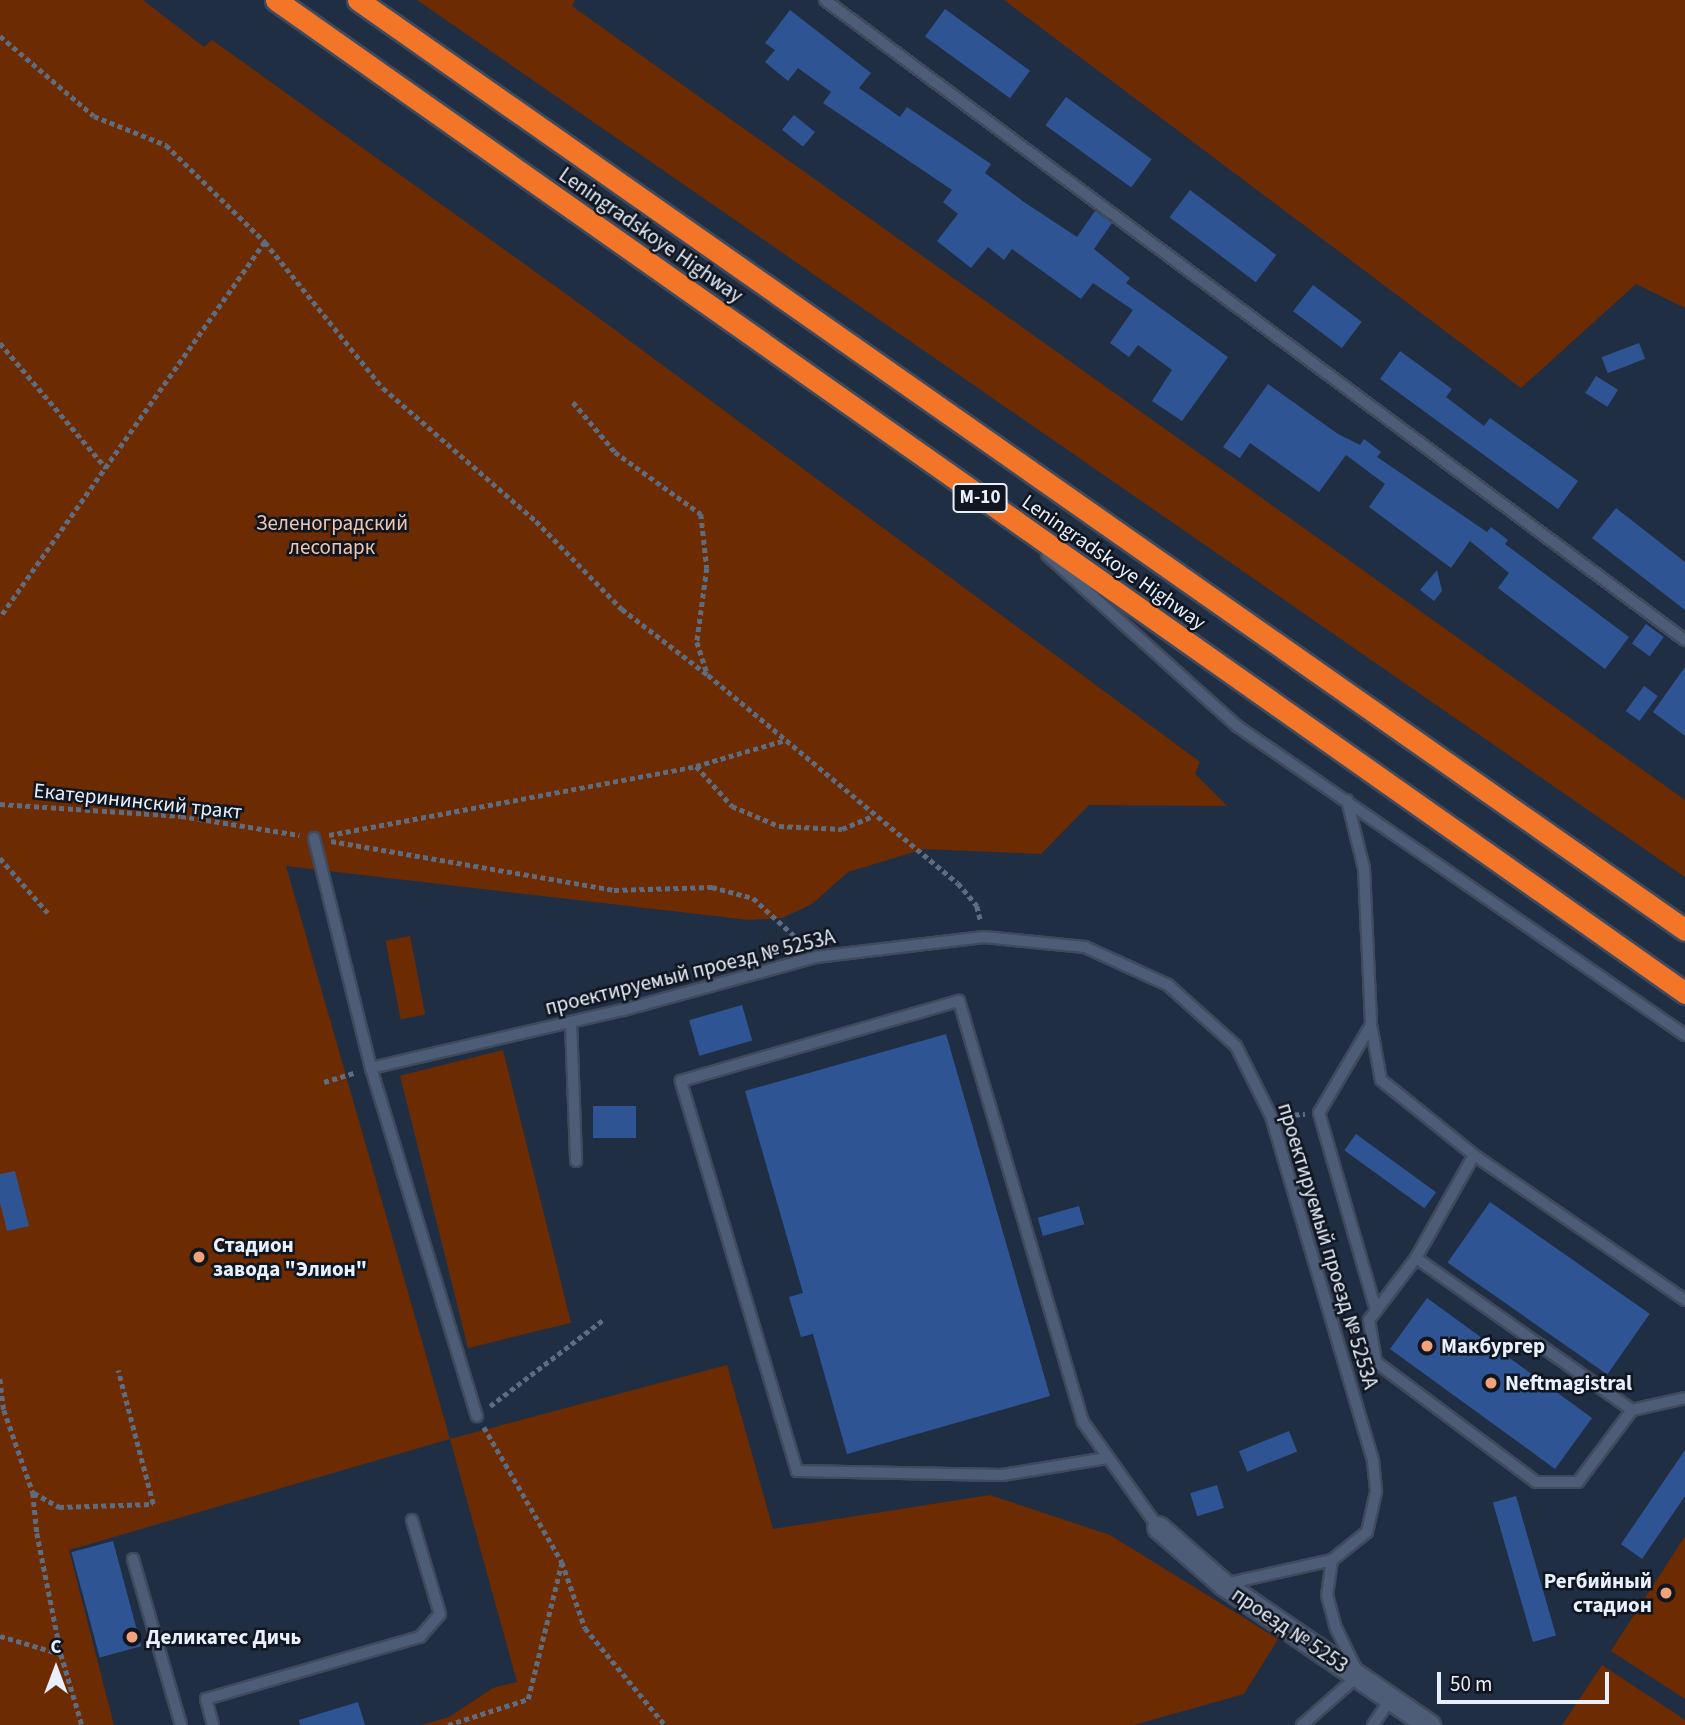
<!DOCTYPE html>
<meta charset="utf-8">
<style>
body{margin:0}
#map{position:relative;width:1685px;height:1725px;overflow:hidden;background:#202e44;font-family:"Source Sans 3",sans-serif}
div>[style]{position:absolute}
.green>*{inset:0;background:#6c2b00;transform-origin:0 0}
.building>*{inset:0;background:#2f5493;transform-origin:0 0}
.path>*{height:4.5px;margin-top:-2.25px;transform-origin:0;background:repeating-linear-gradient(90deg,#5f6b7e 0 5px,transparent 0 8.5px)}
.roads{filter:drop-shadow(2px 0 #3f4a5d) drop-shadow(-2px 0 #3f4a5d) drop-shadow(0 2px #3f4a5d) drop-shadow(0 -2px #3f4a5d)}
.lane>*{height:10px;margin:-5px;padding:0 5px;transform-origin:5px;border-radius:5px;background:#4e5d77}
.street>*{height:21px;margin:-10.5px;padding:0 10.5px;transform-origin:10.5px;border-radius:10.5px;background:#4e5d77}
.highway>*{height:21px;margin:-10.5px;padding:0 10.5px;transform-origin:10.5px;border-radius:10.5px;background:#f37528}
.dots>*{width:19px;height:19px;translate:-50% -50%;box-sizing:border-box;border:4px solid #101620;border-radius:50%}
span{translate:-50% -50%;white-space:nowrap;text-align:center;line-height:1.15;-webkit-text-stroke:5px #101620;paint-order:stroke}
.shield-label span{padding:2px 5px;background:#101620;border:2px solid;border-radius:5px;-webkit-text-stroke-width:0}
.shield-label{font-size:19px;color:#e9f0fd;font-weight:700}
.street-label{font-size:21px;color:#e9f0fd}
.park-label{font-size:21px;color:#f1c6b1}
.poi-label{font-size:21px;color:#e9f0fd;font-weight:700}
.left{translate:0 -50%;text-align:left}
.right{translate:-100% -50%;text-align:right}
.north{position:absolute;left:21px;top:1634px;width:70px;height:70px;-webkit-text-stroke:5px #101620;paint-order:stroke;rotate:0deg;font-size:19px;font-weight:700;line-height:28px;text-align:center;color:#e9f0fd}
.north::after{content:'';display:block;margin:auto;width:24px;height:32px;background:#e9f0fd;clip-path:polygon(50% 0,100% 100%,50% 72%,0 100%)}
.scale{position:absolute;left:1437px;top:1672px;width:172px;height:32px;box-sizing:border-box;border:4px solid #e9f0fd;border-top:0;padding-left:9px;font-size:21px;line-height:24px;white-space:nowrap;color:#e9f0fd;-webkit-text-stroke:5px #101620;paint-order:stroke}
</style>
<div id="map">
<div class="green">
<div style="clip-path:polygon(0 0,143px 0,204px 47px,212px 40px,569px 296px,1200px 762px,1195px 774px,1227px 806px,1089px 805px,1041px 854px,924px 849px,848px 872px,812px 904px,782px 918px,749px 920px,286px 866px,450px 1439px,727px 1365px,773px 1529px,990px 1495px,1110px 1535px,1278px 1639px,1244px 1694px,1134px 1725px,422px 1725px,449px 1717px,493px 1688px,517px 1682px,450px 1439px,69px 1550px,114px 1725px,0 1725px)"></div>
<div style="clip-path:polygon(417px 0,575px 0,572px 6px,1685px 800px,1685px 877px)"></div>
<div style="clip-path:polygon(1004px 0,1685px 0,1685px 308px,1636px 284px,1521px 388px)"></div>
<div style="left:410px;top:936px;width:80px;height:25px;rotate:79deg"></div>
<div style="left:503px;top:1050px;width:281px;height:106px;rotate:76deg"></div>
<div style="clip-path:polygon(1685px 1536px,1685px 1699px,1611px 1651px)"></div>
<div style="clip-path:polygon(1602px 1665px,1685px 1720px,1685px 1725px,1562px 1725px)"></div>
</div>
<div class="building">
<div style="left:945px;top:9px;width:105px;height:34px;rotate:36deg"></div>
<div style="clip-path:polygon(790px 10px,871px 73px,859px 88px,900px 117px,907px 107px,991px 164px,985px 173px,1024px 202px,1077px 237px,1095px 211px,1112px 223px,1094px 249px,1130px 278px,1126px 283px,1228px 357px,1182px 421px,1152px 401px,1172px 370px,1138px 345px,1129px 357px,1110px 343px,1133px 310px,1093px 283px,1081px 299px,1012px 249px,1004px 260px,988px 247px,971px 268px,937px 241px,958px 214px,943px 202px,952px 190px,823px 103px,831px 92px,798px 68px,788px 81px,765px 62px,775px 50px,765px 43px)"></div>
<div style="left:1066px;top:97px;width:106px;height:35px;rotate:36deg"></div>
<div style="left:794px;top:115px;width:27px;height:19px;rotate:39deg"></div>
<div style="left:1190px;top:190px;width:108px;height:34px;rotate:37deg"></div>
<div style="left:1313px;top:285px;width:61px;height:33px;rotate:37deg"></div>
<div style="left:1639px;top:343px;width:17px;height:40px;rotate:69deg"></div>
<div style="clip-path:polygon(1400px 351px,1452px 389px,1446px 397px,1484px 426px,1490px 418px,1578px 481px,1558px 509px,1380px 379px)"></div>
<div style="left:1596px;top:376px;width:26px;height:20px;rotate:32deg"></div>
<div style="clip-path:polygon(1268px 384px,1338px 434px,1360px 445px,1364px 439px,1381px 452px,1377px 457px,1487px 532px,1491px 527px,1508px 540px,1505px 544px,1629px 637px,1605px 669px,1498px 588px,1509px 573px,1470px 541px,1451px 568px,1369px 507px,1385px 484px,1346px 455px,1319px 492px,1250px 443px,1240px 458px,1223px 447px)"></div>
<div style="clip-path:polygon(1616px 508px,1685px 562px,1685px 610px,1592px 538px)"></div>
<div style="clip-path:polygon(1437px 570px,1442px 591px,1434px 601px,1420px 590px)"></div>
<div style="left:1646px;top:624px;width:22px;height:24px;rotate:36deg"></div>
<div style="clip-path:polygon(1685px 667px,1685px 736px,1653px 712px)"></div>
<div style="left:1644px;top:686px;width:17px;height:31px;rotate:36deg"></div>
<div style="left:742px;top:1005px;width:37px;height:55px;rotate:74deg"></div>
<div style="clip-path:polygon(946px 1034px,1050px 1396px,847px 1454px,813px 1334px,801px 1337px,789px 1297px,803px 1293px,745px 1091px)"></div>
<div style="left:636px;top:1106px;width:32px;height:43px;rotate:90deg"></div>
<div style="left:1356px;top:1134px;width:99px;height:20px;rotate:36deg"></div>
<div style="clip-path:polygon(15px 1171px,29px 1226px,7px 1231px,0 1203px,0 1174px)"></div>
<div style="left:1490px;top:1202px;width:195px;height:74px;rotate:35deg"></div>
<div style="left:1079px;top:1206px;width:19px;height:43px;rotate:74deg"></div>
<div style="left:1427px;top:1298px;width:204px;height:63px;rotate:36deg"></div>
<div style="left:1289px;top:1431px;width:22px;height:54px;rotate:68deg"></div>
<div style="clip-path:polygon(1685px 1450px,1685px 1496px,1642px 1559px,1621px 1544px)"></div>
<div style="left:1217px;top:1485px;width:24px;height:28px;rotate:73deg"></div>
<div style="left:1516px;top:1496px;width:145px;height:24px;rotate:74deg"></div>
<div style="left:113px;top:1541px;width:109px;height:43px;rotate:75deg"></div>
<div style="clip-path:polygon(358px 1702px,365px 1725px,300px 1725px,299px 1720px)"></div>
</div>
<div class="path">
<div style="left:0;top:36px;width:123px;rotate:40.4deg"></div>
<div style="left:94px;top:116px;width:78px;rotate:21.9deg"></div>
<div style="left:166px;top:145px;width:139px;rotate:44.4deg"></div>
<div style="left:265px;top:242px;width:459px;rotate:125.2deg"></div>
<div style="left:265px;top:242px;width:188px;rotate:51.1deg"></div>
<div style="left:383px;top:388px;width:203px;rotate:41deg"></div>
<div style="left:536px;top:521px;width:123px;rotate:45.7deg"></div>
<div style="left:622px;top:609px;width:108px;rotate:37.5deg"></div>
<div style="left:0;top:343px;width:164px;rotate:49.7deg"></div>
<div style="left:573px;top:402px;width:65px;rotate:50deg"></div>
<div style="left:615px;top:452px;width:106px;rotate:35.8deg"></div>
<div style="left:701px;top:514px;width:54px;rotate:83.7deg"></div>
<div style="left:707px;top:568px;width:75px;rotate:97.7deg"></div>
<div style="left:697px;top:642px;width:35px;rotate:72deg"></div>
<div style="left:708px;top:675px;width:325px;rotate:39.8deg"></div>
<div style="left:958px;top:883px;width:30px;rotate:50deg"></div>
<div style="left:977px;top:906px;width:16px;rotate:76deg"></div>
<div style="left:696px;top:766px;width:54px;rotate:48deg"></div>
<div style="left:732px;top:806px;width:51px;rotate:23.1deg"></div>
<div style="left:779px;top:826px;width:63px;rotate:2.7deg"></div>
<div style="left:842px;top:829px;width:33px;rotate:-23deg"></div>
<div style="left:0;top:804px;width:181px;rotate:3.8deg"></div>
<div style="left:181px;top:816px;width:120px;rotate:9.1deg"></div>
<div style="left:329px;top:835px;width:373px;rotate:-10.6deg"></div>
<div style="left:696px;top:766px;width:90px;rotate:-16.2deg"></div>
<div style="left:331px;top:841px;width:287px;rotate:9.8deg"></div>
<div style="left:614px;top:890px;width:98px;rotate:-1.8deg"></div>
<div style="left:712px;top:887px;width:42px;rotate:15deg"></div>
<div style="left:753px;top:898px;width:68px;rotate:42.6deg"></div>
<div style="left:0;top:858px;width:73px;rotate:48.9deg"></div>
<div style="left:324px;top:1082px;width:34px;rotate:-17deg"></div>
<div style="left:1286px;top:1115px;width:19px;rotate:-3deg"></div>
<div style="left:0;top:1379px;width:31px;rotate:83deg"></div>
<div style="left:4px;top:1410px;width:88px;rotate:70.7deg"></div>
<div style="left:33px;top:1493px;width:40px;rotate:84.3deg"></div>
<div style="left:37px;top:1533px;width:123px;rotate:78.8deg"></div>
<div style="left:61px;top:1654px;width:74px;rotate:73.5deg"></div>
<div style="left:490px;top:1406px;width:143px;rotate:-37.3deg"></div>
<div style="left:484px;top:1427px;width:156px;rotate:60deg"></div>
<div style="left:562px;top:1562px;width:70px;rotate:70.8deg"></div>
<div style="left:585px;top:1628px;width:126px;rotate:50.5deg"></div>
<div style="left:34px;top:1493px;width:29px;rotate:29deg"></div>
<div style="left:59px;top:1507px;width:94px;rotate:-1.8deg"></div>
<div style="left:153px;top:1504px;width:138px;rotate:-104.7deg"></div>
<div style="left:0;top:1636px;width:64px;rotate:16.4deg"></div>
<div style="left:448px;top:1725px;width:84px;rotate:-18deg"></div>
<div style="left:528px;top:1699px;width:141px;rotate:-76.1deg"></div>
</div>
<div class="roads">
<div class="lane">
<div style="left:825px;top:0;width:1072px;rotate:36.66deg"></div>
<div style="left:1047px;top:555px;width:256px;rotate:42deg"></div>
<div style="left:1237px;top:726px;width:544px;rotate:34.6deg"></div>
<div style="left:1347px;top:800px;width:70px;rotate:76deg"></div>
<div style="left:1364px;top:868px;width:157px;rotate:87.4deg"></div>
<div style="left:1371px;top:1025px;width:56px;rotate:79.7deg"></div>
<div style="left:1381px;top:1080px;width:119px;rotate:38.9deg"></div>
<div style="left:1474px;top:1155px;width:256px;rotate:34.5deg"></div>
<div style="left:314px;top:838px;width:237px;rotate:76.1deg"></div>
<div style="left:371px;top:1068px;width:364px;rotate:73.1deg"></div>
<div style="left:571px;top:1022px;width:139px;rotate:87.9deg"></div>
<div style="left:1371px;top:1025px;width:102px;rotate:120.6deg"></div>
<div style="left:1319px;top:1113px;width:206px;rotate:73.9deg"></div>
<div style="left:371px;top:1068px;width:259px;rotate:-13deg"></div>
<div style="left:623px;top:1010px;width:200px;rotate:-15.4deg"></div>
<div style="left:816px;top:957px;width:169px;rotate:-6.8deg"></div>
<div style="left:984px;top:937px;width:101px;rotate:5.7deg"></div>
<div style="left:1085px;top:947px;width:91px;rotate:24.6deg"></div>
<div style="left:1168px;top:985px;width:91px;rotate:41.9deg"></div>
<div style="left:1236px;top:1046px;width:78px;rotate:63.4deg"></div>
<div style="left:1271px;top:1116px;width:360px;rotate:73.5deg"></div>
<div style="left:1373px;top:1461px;width:31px;rotate:84deg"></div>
<div style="left:1376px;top:1492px;width:41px;rotate:102.7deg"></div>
<div style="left:1367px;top:1532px;width:45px;rotate:141.3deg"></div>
<div style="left:1332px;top:1560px;width:35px;rotate:98deg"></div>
<div style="left:1327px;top:1595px;width:34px;rotate:75deg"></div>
<div style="left:1336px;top:1628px;width:52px;rotate:63.9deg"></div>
<div style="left:1359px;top:1675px;width:76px;rotate:138.7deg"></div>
<div style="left:1474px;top:1155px;width:118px;rotate:119.4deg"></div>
<div style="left:1416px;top:1258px;width:264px;rotate:35.1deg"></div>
<div style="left:1632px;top:1410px;width:54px;rotate:-12.8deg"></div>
<div style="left:1416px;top:1258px;width:78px;rotate:127.2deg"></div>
<div style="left:1369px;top:1320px;width:43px;rotate:80.5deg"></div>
<div style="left:1376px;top:1362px;width:200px;rotate:36.9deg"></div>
<div style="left:1536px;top:1482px;width:42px"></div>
<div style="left:1578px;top:1482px;width:90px;rotate:-53.1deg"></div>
<div style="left:1107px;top:1458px;width:106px;rotate:170.8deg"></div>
<div style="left:1002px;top:1475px;width:205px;rotate:-178.9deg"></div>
<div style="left:797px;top:1471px;width:407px;rotate:-106.6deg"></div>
<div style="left:681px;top:1081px;width:289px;rotate:-16.1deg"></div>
<div style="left:959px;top:1001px;width:439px;rotate:73.6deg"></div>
<div style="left:1083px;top:1422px;width:129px;rotate:54.5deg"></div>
<div style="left:133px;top:1559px;width:173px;rotate:73.9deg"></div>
<div style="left:1225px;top:1584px;width:110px;rotate:-12.6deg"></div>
<div style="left:213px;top:1725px;width:27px;rotate:-105deg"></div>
<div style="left:206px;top:1699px;width:223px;rotate:-16.2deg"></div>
<div style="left:420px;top:1637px;width:30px;rotate:-49deg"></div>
<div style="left:440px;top:1614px;width:98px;rotate:-106.6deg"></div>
<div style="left:1373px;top:1725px;width:32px;rotate:-56deg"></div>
</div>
<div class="street">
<div style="left:1158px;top:1527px;width:86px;rotate:41.2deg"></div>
<div style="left:1223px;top:1584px;width:250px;rotate:34.4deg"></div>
</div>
<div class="highway">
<div style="left:276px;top:0;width:1724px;rotate:35.17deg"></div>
<div style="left:358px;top:0;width:1620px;rotate:35.02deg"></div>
</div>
</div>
<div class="dots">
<div style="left:199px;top:1257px;background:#f0a27a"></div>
<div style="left:1427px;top:1346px;background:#f0a27a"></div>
<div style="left:1491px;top:1383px;background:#f0a27a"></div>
<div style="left:1666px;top:1593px;background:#f0a27a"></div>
<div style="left:132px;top:1637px;background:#f0a27a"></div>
</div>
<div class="shield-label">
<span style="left:980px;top:498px">М-10</span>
</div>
<div class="street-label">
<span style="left:651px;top:235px;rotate:35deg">Leningradskoye Highway</span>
<span style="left:1114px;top:562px;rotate:35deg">Leningradskoye Highway</span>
<span style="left:138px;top:801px;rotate:6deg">Екатерининский тракт</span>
<span style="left:690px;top:972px;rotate:-14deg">проектируемый проезд № 5253А</span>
<span style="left:1328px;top:1246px;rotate:73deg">проектируемый проезд № 5253А</span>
<span style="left:1290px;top:1630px;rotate:34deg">проезд № 5253</span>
</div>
<div class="park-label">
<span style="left:332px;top:535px">Зеленоградский<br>лесопарк</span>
</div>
<div class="poi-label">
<span class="left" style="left:213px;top:1257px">Стадион<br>завода "Элион"</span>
<span class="left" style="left:1441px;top:1346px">Макбургер</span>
<span class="left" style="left:1505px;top:1383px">Neftmagistral</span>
<span class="right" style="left:1652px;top:1593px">Регбийный<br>стадион</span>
<span class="left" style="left:146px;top:1637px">Деликатес Дичь</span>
</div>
<div class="north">С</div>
<div class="scale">50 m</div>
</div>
